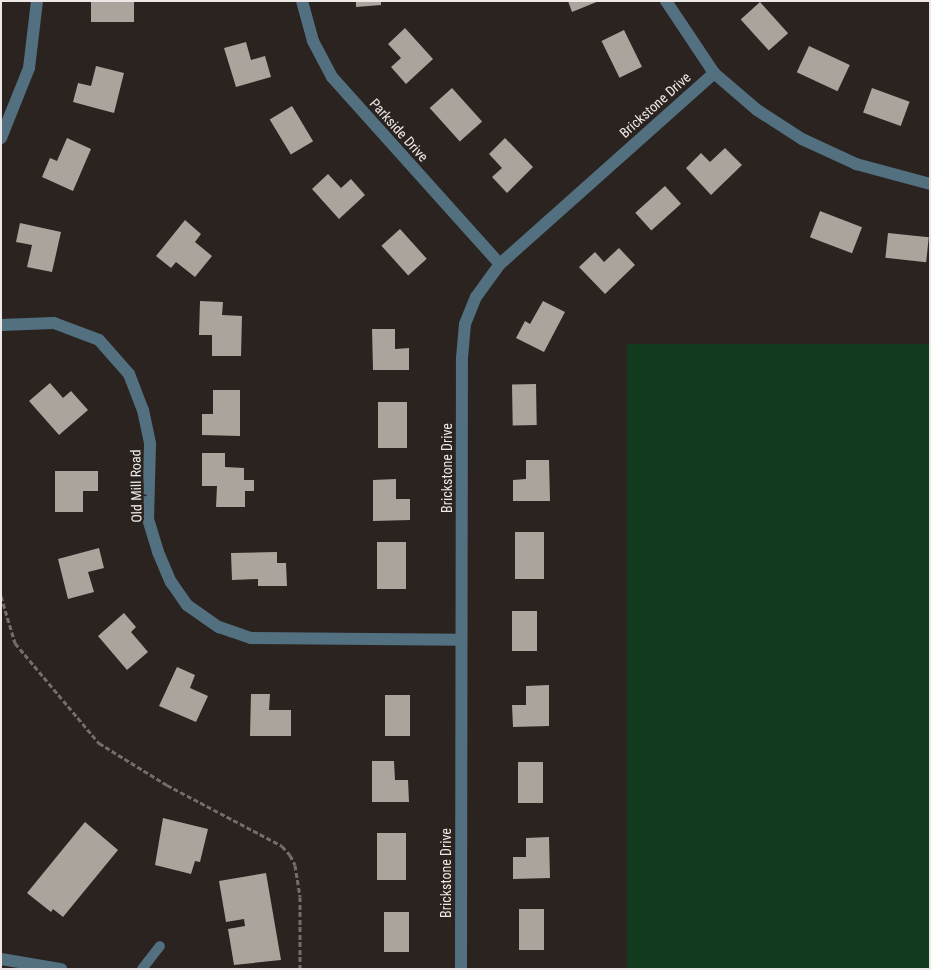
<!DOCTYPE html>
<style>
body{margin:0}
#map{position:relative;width:931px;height:970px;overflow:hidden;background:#2a2320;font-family:"Roboto Condensed",sans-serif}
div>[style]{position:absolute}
.green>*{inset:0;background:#123a1e;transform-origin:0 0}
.building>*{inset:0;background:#aba49d;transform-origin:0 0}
.path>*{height:3px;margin-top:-1.5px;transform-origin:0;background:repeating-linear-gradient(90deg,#746e6b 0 5px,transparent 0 7.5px)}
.service>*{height:10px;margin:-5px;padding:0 5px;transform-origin:5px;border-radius:5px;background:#52707f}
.minor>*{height:12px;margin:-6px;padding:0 6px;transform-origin:6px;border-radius:6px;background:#52707f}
span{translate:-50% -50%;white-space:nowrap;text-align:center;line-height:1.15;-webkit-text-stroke:5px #2a2320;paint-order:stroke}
.street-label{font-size:14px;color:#ede8e6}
.frame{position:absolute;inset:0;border:2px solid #ede8e6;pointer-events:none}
</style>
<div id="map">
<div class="green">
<div style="left:930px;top:344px;width:625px;height:303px;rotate:90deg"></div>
</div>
<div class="building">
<div style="left:91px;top:1px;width:43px;height:21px"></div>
<div style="clip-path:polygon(356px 1px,381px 1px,381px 5px,356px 7px)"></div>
<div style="clip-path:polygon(568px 1px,599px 1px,572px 12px)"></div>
<div style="left:760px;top:2px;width:42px;height:26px;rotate:48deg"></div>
<div style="clip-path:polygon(405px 28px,433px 59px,406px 84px,391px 67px,401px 58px,388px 44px)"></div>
<div style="left:624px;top:30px;width:41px;height:25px;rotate:64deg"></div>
<div style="clip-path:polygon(246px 42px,251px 60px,265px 56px,271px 77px,236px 87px,224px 48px)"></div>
<div style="left:809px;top:46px;width:45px;height:29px;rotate:25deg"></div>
<div style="clip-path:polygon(96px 66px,124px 73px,114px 113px,73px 102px,78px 83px,91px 86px)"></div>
<div style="left:452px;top:88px;width:45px;height:30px;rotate:48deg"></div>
<div style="left:872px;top:88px;width:40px;height:26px;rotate:20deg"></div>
<div style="left:292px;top:106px;width:41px;height:26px;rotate:59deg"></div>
<div style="clip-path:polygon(67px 138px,91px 149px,73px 191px,42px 177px,50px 158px,57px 161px)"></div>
<div style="clip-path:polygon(505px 138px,533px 167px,507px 193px,492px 177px,502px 168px,489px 154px)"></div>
<div style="clip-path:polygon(725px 148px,742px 165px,711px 195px,686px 168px,701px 153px,710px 162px)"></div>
<div style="clip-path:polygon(328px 174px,341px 188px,351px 179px,365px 195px,339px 219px,312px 189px)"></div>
<div style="left:665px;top:186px;width:24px;height:40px;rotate:48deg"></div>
<div style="left:820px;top:211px;width:45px;height:28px;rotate:21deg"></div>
<div style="clip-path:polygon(185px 220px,201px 234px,195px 242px,212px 256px,195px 277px,176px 262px,171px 268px,156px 256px)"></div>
<div style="clip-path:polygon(20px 223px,61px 232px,52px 272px,27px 267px,32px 245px,16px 242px)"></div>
<div style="left:400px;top:229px;width:40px;height:25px;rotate:48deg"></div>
<div style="left:888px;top:233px;width:41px;height:25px;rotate:6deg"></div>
<div style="clip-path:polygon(619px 248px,635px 265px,605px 294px,579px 267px,595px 252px,604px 262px)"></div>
<div style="clip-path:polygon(200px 301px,223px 302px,222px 315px,242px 316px,241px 356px,212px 356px,212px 335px,199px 335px)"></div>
<div style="clip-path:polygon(543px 301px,565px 312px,544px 352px,516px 338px,525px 321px,530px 324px)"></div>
<div style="clip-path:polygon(372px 329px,395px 329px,395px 349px,409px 348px,409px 370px,373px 370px)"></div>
<div style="clip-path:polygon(50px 383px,63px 398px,71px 391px,88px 410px,59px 435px,29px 401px)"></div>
<div style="left:536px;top:384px;width:41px;height:24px;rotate:89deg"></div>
<div style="clip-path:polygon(213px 390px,240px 390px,240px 436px,202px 435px,202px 414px,213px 414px)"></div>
<div style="left:378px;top:402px;width:29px;height:46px"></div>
<div style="clip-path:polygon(202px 453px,225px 453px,225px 467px,244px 468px,244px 480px,254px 480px,254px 491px,245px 491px,245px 507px,216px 507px,217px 486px,202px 486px)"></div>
<div style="clip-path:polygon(526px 460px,549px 460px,550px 501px,513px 501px,513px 480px,526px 479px)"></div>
<div style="clip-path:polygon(55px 471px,98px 471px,98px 491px,83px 491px,83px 512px,55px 512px)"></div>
<div style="clip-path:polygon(396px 479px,396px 499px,410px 499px,410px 520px,373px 521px,373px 480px)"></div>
<div style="left:544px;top:532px;width:47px;height:29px;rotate:90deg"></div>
<div style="left:377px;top:542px;width:29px;height:47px"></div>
<div style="clip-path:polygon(99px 548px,104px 568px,88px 572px,94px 592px,68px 599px,58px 559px)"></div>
<div style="clip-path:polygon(277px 552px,277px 563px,286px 563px,287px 586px,258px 586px,258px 579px,232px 580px,231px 553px)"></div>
<div style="left:512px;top:611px;width:25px;height:40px"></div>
<div style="clip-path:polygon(124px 613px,136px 627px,131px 632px,148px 652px,127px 670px,98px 636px)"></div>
<div style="clip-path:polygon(177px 667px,195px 675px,190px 688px,208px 696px,196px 722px,159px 706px)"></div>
<div style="clip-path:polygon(549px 685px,549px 726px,513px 727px,512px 705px,526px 705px,526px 686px)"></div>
<div style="clip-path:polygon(251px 694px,270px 694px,269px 710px,291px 710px,291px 736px,250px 736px)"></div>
<div style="left:385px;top:695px;width:25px;height:41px"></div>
<div style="clip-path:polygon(372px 761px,394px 761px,395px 780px,408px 780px,409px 802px,372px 802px)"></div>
<div style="left:518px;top:762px;width:25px;height:41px"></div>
<div style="clip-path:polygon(163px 818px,208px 829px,200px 862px,195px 861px,191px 874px,155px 865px)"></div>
<div style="clip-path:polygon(85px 822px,118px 850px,63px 917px,53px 909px,51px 912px,27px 893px)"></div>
<div style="left:377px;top:833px;width:29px;height:47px"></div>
<div style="clip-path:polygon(549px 837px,550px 878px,513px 879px,513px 857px,526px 857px,526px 838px)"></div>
<div style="clip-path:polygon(266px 873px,281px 960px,234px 965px,228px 929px,245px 926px,244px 919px,226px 922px,219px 881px)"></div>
<div style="left:519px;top:909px;width:25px;height:41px"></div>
<div style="left:384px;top:912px;width:25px;height:40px"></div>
</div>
<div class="path">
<div style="left:1px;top:596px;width:49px;rotate:73.4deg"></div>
<div style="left:15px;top:643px;width:131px;rotate:50deg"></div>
<div style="left:99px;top:743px;width:80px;rotate:31.7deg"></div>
<div style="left:167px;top:785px;width:130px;rotate:27.9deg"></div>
<div style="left:282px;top:846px;width:12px;rotate:48deg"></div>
<div style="left:290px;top:855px;width:11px;rotate:63deg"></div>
<div style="left:295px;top:865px;width:32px;rotate:81deg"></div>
<div style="left:300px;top:897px;width:72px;rotate:90deg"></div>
</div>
<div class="service">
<div style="left:142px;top:969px;width:29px;rotate:-52deg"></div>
</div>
<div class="minor">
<div style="left:302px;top:1px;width:41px;rotate:74.6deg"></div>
<div style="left:313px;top:41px;width:41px;rotate:62.2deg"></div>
<div style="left:332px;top:77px;width:251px;rotate:48.1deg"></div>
<div style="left:666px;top:1px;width:87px;rotate:56.3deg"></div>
<div style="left:714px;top:73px;width:57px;rotate:40.7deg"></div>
<div style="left:757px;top:110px;width:54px;rotate:32.8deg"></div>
<div style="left:802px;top:139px;width:60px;rotate:24.8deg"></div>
<div style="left:856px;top:164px;width:77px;rotate:15.1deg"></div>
<div style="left:1px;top:138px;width:75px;rotate:-68.2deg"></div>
<div style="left:29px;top:68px;width:67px;rotate:-83.2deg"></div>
<div style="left:1px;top:325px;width:53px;rotate:-2.2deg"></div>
<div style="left:54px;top:323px;width:48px;rotate:20.7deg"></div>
<div style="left:99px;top:340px;width:45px;rotate:48.6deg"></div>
<div style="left:129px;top:374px;width:39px;rotate:69deg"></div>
<div style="left:143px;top:410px;width:35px;rotate:78deg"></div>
<div style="left:150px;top:444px;width:75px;rotate:91.5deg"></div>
<div style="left:148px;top:519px;width:34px;rotate:73deg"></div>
<div style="left:158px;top:552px;width:33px;rotate:67deg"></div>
<div style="left:171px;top:582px;width:28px;rotate:55deg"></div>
<div style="left:187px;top:605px;width:39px;rotate:35deg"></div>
<div style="left:219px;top:627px;width:34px;rotate:19deg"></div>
<div style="left:251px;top:638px;width:210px;rotate:0.5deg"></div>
<div style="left:1px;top:959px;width:61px;rotate:9.5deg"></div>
<div style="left:461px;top:969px;width:611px;rotate:-89.91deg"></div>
<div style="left:462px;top:358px;width:34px;rotate:-85deg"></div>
<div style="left:465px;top:324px;width:29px;rotate:-68deg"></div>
<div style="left:476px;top:297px;width:41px;rotate:-54deg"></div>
<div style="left:500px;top:264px;width:287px;rotate:-41.7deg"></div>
</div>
<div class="street-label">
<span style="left:655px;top:105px;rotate:-42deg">Brickstone Drive</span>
<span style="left:399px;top:130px;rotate:48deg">Parkside Drive</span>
<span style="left:447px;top:468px;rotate:-90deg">Brickstone Drive</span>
<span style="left:136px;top:486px;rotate:-91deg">Old Mill Road</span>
<span style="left:446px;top:873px;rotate:-90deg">Brickstone Drive</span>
</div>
<div class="frame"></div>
</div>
